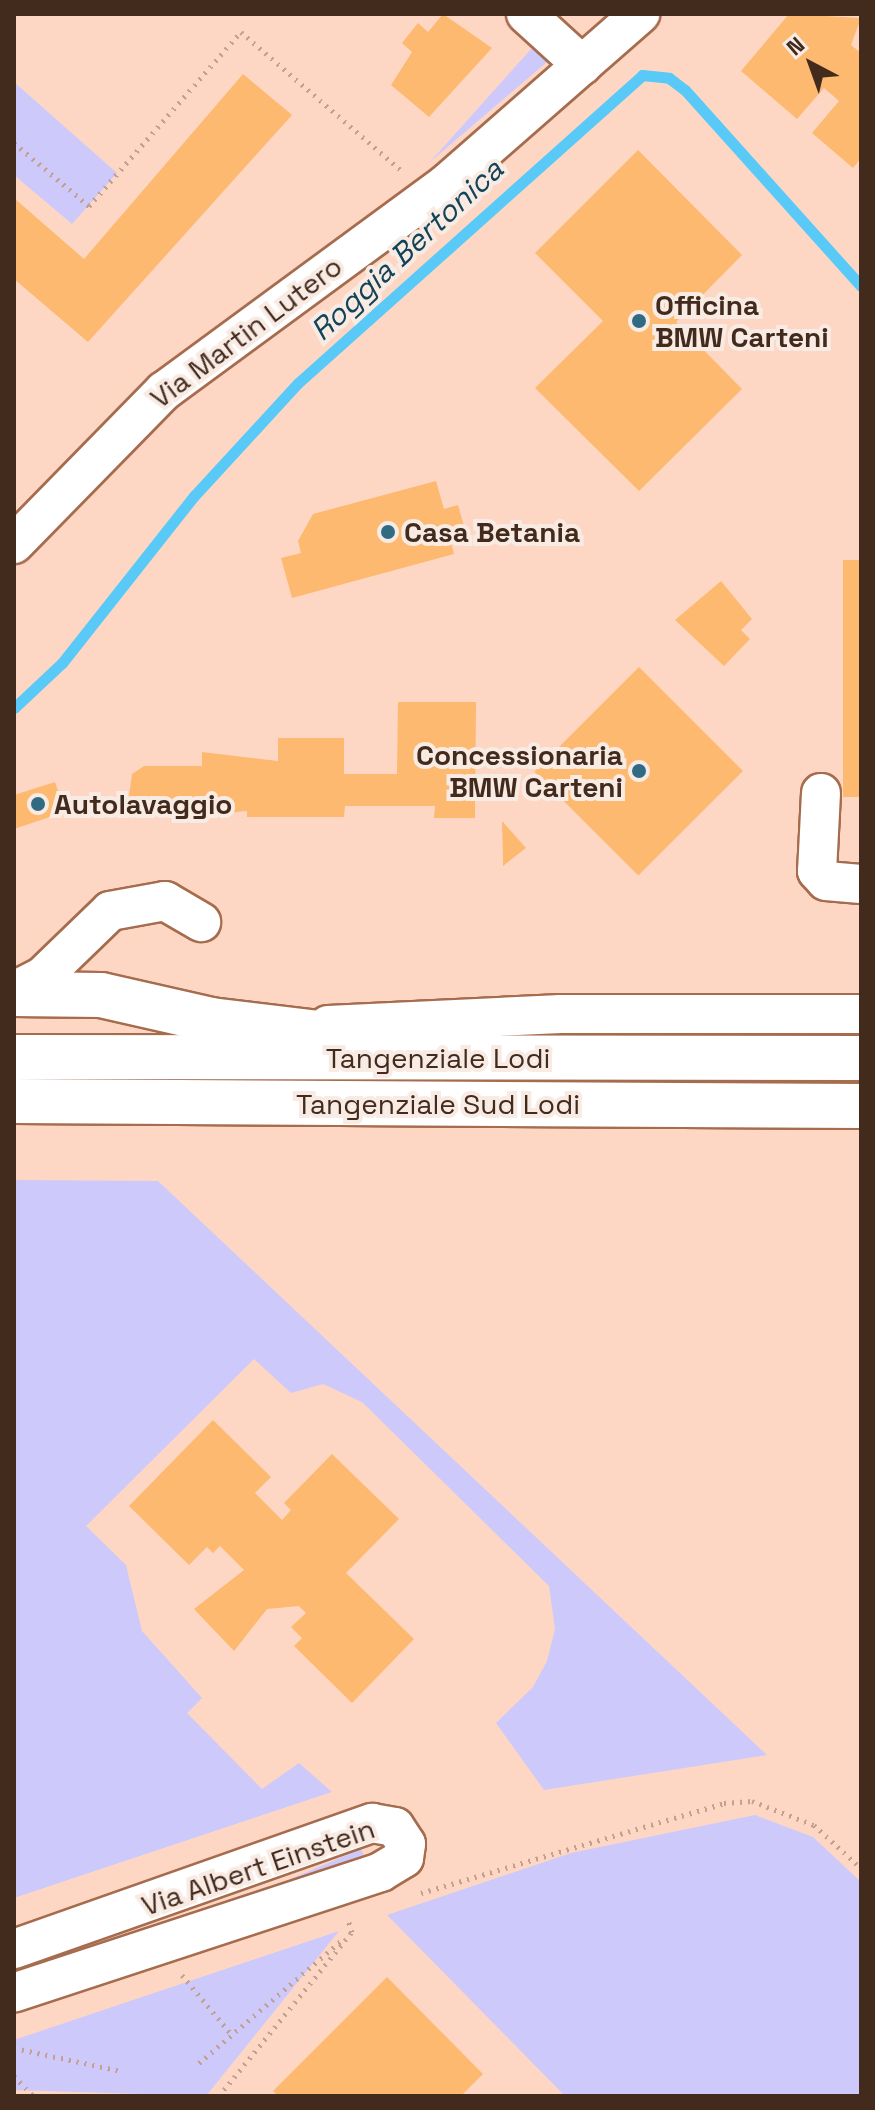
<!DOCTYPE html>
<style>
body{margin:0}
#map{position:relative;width:875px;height:2110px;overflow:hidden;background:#fed7c4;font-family:"Space Grotesk",sans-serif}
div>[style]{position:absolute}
.green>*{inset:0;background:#cdc9fb;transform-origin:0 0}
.stream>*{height:11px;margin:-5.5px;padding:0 5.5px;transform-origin:5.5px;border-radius:5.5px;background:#59caf8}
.building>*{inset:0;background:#fcb96f;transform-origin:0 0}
.path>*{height:5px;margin-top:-2.5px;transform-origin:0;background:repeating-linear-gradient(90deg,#c3a08f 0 2px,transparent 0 8px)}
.roads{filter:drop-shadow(2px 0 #a66c4e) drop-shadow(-2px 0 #a66c4e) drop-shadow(0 2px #a66c4e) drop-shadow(0 -2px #a66c4e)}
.minor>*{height:38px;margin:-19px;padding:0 19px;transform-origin:19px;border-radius:19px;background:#fff}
.highway>*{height:44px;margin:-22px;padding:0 22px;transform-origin:22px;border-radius:22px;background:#fff}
.dots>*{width:22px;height:22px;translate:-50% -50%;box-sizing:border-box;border:4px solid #f8ebe4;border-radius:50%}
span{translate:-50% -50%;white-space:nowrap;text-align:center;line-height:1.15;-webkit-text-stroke:8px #f8ebe4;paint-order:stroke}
.poi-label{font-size:28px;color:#422a1d;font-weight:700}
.left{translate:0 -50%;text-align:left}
.right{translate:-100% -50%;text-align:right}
.street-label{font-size:28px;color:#422a1d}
.water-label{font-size:30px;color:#124356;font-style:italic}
.frame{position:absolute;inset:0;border:16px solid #422a1d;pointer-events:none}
.north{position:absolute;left:771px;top:24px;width:80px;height:80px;-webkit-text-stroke:6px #f8ebe4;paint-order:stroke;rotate:319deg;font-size:22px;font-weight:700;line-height:32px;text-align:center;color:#422a1d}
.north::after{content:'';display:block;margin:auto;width:28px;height:36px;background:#422a1d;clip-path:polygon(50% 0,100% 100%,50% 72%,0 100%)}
</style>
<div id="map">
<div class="green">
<div style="clip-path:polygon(532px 48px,547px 62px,430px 162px)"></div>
<div style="clip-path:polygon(14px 82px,117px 173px,72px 224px,14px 175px)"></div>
<div style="clip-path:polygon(14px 1180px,158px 1181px,767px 1755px,544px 1790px,496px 1723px,533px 1687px,547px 1661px,555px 1629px,549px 1586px,362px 1402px,323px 1384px,291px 1393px,254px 1359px,86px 1526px,126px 1565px,142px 1631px,202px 1698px,187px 1713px,262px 1789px,299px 1763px,332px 1792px,14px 1898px)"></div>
<div style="clip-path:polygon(755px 1815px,813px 1837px,861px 1882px,861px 2096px,565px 2096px,387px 1915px,571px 1853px)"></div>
<div style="left:361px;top:1849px;width:8px;height:366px;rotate:67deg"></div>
<div style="clip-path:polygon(339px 1931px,206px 2096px,14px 2090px,14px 2040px)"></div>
</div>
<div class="stream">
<div style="left:14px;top:708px;width:66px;rotate:-43.2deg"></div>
<div style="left:62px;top:663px;width:213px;rotate:-51.7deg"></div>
<div style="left:194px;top:496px;width:154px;rotate:-47.4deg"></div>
<div style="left:298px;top:383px;width:462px;rotate:-41.8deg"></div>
<div style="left:642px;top:75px;width:27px;rotate:6deg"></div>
<div style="left:669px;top:78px;width:20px;rotate:37deg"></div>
<div style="left:685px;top:90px;width:263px;rotate:48.1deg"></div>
</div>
<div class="building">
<div style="clip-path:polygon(443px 14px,492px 48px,429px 117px,391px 85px,412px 52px,402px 43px,418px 23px,428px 32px)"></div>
<div style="clip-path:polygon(789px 14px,861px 18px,851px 45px,861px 53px,861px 158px,853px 168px,812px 133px,839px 101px,824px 88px,797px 119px,741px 71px)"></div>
<div style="clip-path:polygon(243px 74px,292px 115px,88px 342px,14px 279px,14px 198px,84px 259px)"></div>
<div style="clip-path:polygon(638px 150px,742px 255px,676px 322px,742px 389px,639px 491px,535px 388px,603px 321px,535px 253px)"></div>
<div style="clip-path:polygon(436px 481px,444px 509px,458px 505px,465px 530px,449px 534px,454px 554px,292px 598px,281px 558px,301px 553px,298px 541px,313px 514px)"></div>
<div style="left:843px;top:560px;width:18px;height:237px"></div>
<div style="clip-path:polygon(721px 581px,752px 619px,741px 630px,750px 639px,724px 666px,675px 620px)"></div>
<div style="left:639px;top:667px;width:147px;height:148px;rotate:45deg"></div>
<div style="clip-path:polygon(398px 702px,476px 702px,475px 818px,434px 818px,435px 806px,345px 806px,344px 817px,247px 817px,247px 811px,178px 817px,177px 811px,144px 811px,129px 796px,132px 774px,144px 766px,202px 766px,202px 752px,278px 761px,278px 738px,344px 738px,344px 774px,397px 774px)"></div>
<div style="clip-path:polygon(55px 782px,65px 812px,14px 829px,14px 795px)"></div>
<div style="clip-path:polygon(502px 821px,526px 848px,503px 866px,503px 858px)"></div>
<div style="clip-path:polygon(213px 1420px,271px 1477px,255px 1493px,282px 1520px,291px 1510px,284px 1503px,332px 1454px,399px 1519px,346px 1573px,414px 1639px,352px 1703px,294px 1646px,302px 1638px,291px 1627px,306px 1613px,299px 1606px,267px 1609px,234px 1651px,194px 1609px,244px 1570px,220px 1546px,213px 1553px,207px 1547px,189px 1565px,129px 1506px)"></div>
<div style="clip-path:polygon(387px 1977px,483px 2074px,461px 2096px,278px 2096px,273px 2091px)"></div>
</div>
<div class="path">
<div style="left:14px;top:143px;width:98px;rotate:40deg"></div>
<div style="left:89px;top:206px;width:231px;rotate:-48.9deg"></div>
<div style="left:241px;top:32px;width:214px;rotate:40.8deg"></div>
<div style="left:421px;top:1893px;width:316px;rotate:-16.5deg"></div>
<div style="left:724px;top:1803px;width:28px;rotate:-4deg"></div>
<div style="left:752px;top:1801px;width:66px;rotate:21.2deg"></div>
<div style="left:814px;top:1825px;width:64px;rotate:42.5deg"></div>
<div style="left:182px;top:1975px;width:78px;rotate:50.2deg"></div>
<div style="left:14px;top:2048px;width:109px;rotate:12.1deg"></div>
<div style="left:199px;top:2063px;width:187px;rotate:-40.7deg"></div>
<div style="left:14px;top:2076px;width:28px;rotate:46deg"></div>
<div style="left:219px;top:2096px;width:211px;rotate:-51deg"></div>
<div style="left:352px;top:1932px;width:13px;rotate:-108deg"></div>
</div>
<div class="roads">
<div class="minor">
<div style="left:526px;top:14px;width:76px;rotate:42.3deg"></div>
<div style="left:14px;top:544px;width:214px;rotate:-45.6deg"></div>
<div style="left:164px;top:391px;width:351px;rotate:-36.3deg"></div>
<div style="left:447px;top:183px;width:257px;rotate:-41.2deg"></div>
<div style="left:821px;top:793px;width:78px;rotate:92.9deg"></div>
<div style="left:817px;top:871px;width:13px;rotate:48deg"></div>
<div style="left:826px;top:881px;width:35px;rotate:5deg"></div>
<div style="left:14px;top:991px;width:33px;rotate:-27deg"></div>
<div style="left:43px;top:976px;width:93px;rotate:-44.1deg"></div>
<div style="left:110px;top:911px;width:56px;rotate:-10.3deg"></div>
<div style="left:165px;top:901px;width:42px;rotate:30.3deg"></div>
<div style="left:328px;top:1025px;width:233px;rotate:-2.7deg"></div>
<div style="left:561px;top:1014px;width:300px"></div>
<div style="left:14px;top:1949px;width:380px;rotate:-19.4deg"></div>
<div style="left:372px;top:1823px;width:23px;rotate:10deg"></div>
<div style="left:395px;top:1827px;width:20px;rotate:57deg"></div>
<div style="left:406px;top:1844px;width:14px;rotate:98deg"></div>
<div style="left:404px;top:1858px;width:27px;rotate:149deg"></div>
<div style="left:381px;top:1872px;width:386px;rotate:161.8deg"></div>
</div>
<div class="highway">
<div style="left:14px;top:994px;width:87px;rotate:0.7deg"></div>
<div style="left:101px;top:995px;width:113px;rotate:12.8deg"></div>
<div style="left:211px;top:1020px;width:157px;rotate:6.9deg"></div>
<div style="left:14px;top:1057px;width:847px;rotate:0.07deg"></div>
<div style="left:14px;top:1101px;width:847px;rotate:0.34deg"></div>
</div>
</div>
<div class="dots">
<div style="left:639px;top:321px;background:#306b83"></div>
<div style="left:388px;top:532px;background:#306b83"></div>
<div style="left:639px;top:771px;background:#306b83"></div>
<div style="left:38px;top:804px;background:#306b83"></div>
</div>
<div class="poi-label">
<span class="left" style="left:655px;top:321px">Officina<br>BMW Carteni</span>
<span class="left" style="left:404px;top:532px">Casa Betania</span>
<span class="right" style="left:623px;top:771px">Concessionaria<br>BMW Carteni</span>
<span class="left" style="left:54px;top:804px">Autolavaggio</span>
</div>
<div class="street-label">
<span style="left:246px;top:332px;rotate:-37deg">Via Martin Lutero</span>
<span style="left:438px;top:1058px">Tangenziale Lodi</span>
<span style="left:438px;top:1104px">Tangenziale Sud Lodi</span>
<span style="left:258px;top:1867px;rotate:-19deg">Via Albert Einstein</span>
</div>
<div class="water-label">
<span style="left:407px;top:250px;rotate:-43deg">Roggia Bertonica</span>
</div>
<div class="frame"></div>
<div class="north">N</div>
</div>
